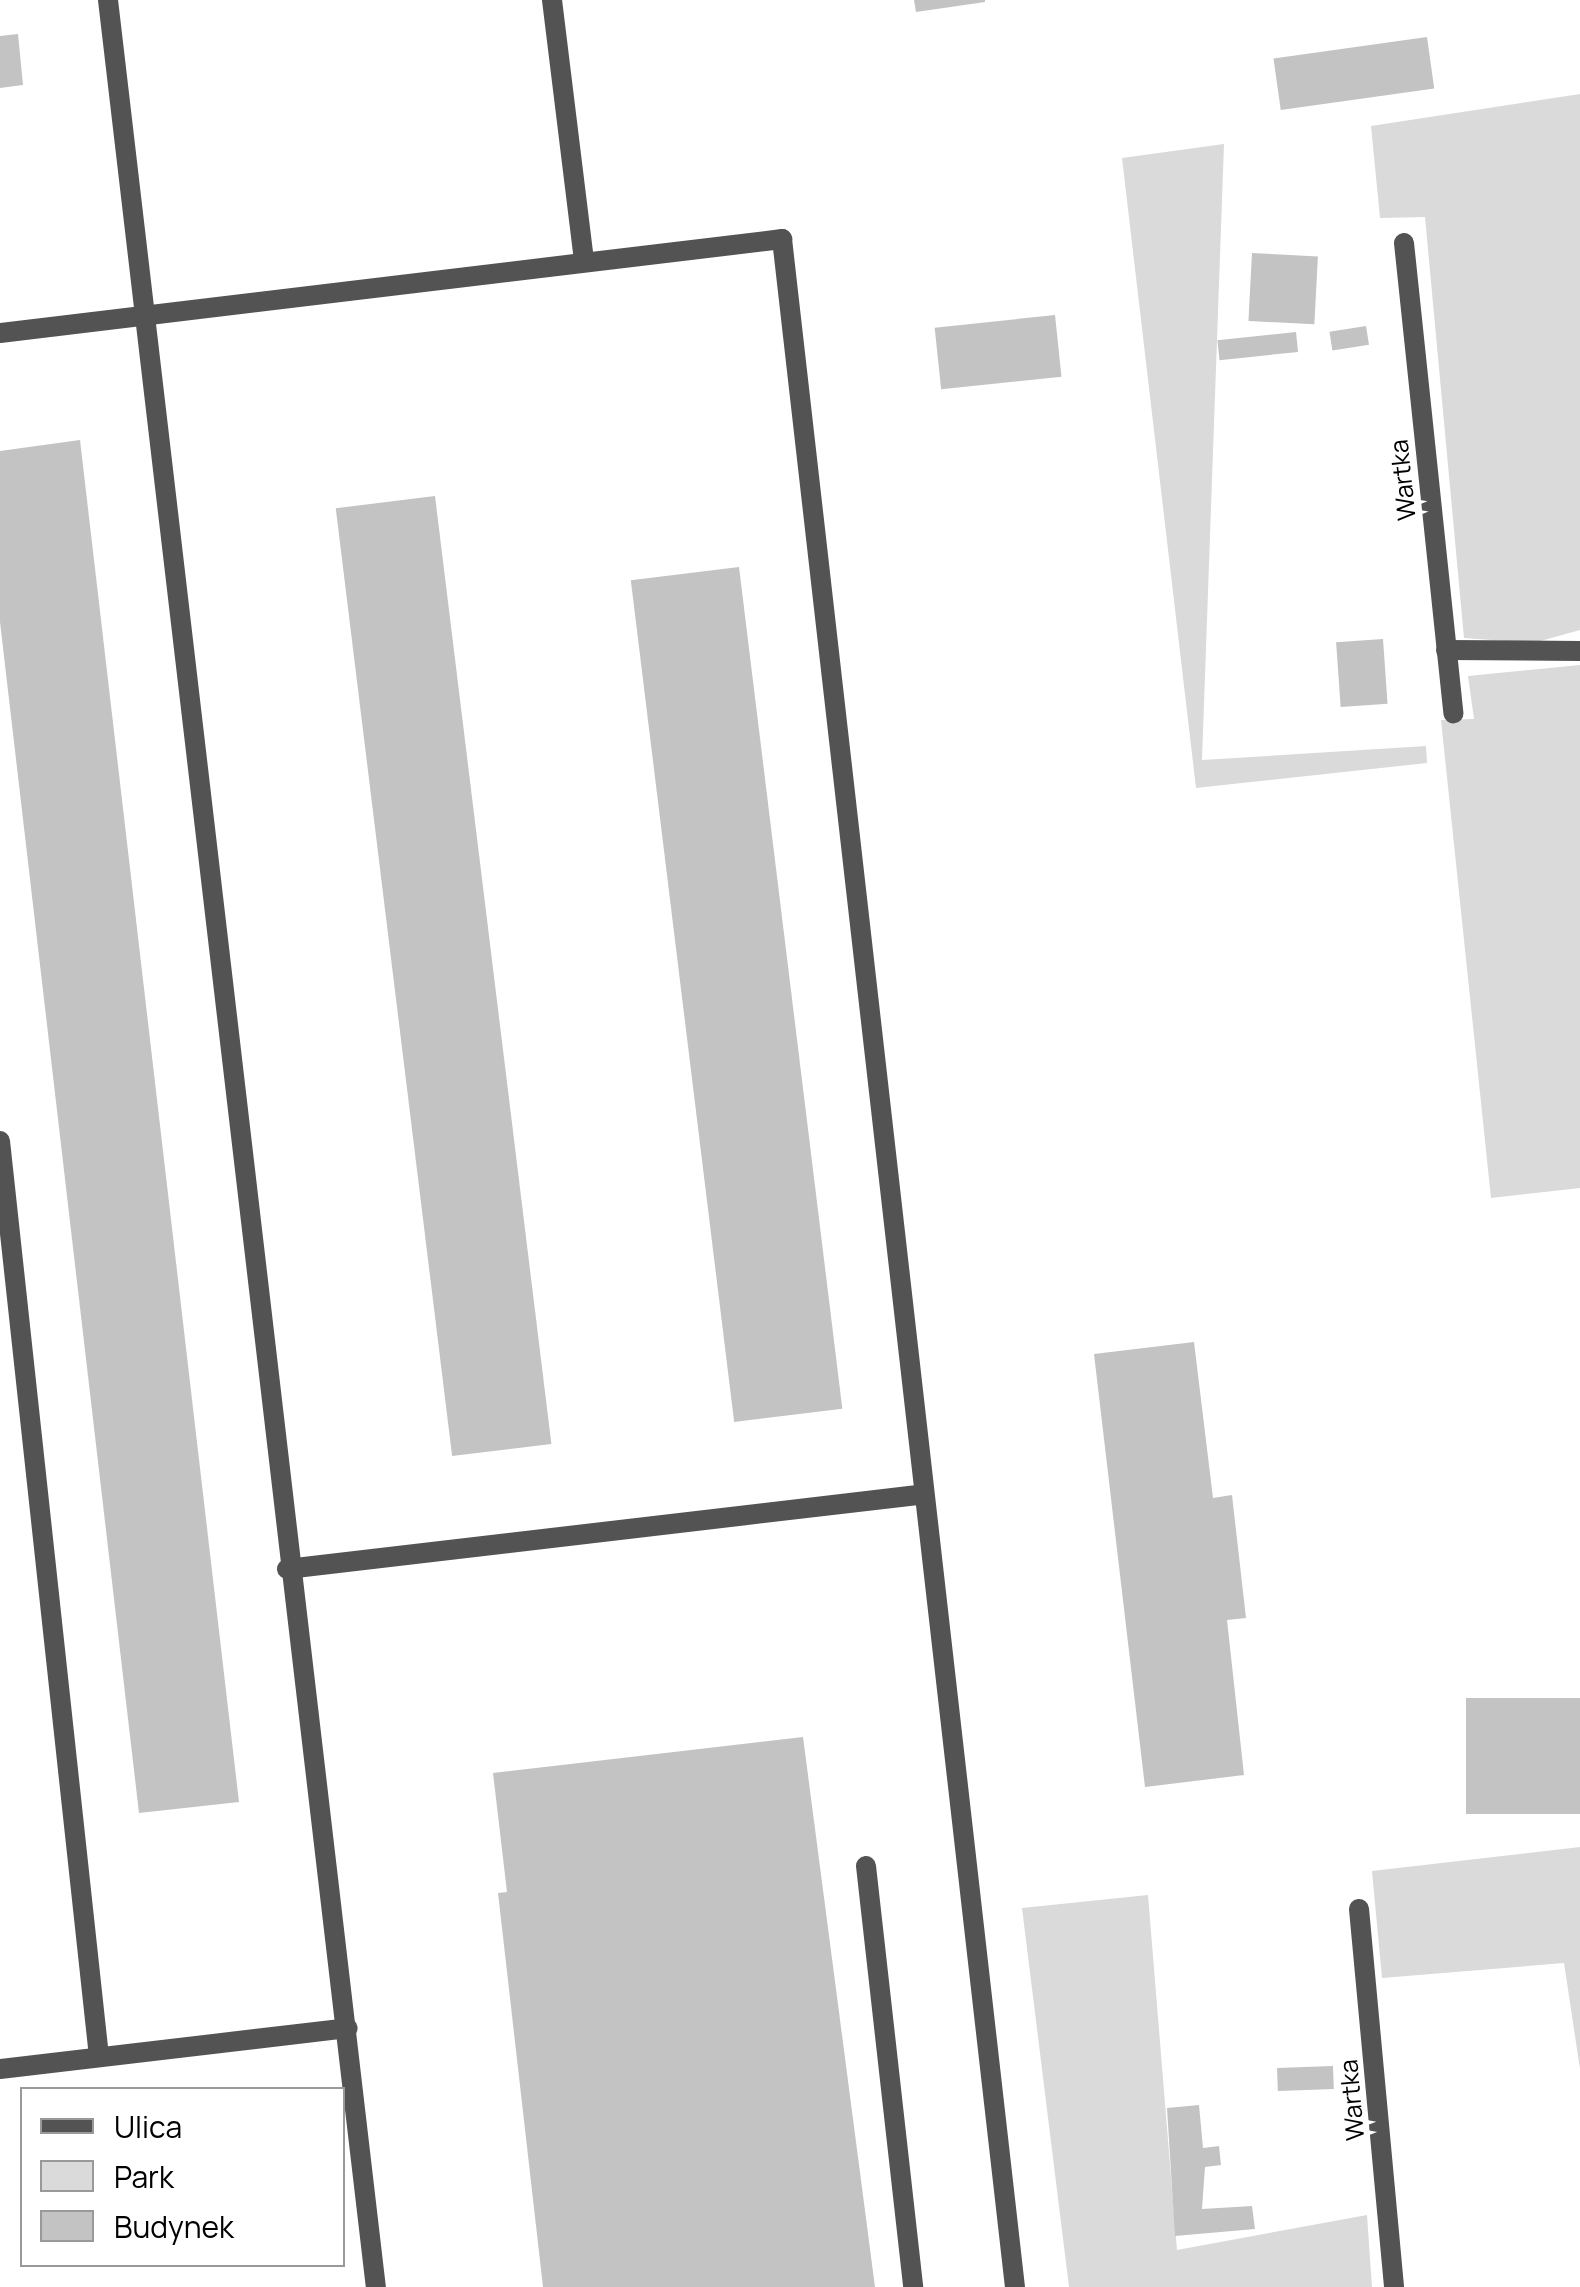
<!DOCTYPE html>
<style>
body{margin:0}
#map{position:relative;width:1580px;height:2287px;overflow:hidden;background:#fff;font-family:Manrope,sans-serif}
div>[style]{position:absolute}
.green>*{inset:0;background:#dadada}
.building>*{inset:0;background:#c3c3c3;transform-origin:0 0}
.service>*{height:20px;margin:-10px;padding:0 10px;transform-origin:10px;border-radius:10px;background:#535353}
.minor>*{height:20px;margin:-10px;padding:0 10px;transform-origin:10px;border-radius:10px;background:#535353}
span{translate:-50% -50%;white-space:nowrap;text-align:center;line-height:1.15;-webkit-text-stroke:9px #fff;paint-order:stroke}
.street-label{font-size:25px;color:#000}
.legend{position:absolute;left:20px;top:2087px;width:325px;height:180px;box-sizing:border-box;background:#fff;border:2px solid #999;margin:0;padding:12px 18px;list-style:none;font-size:30px;color:#000}
.legend li{display:flex;align-items:center;gap:20px;height:50px}
.legend b{width:50px;border:2px solid #999}
</style>
<div id="map">
<div class="green">
<div style="clip-path:polygon(1580px 94px,1580px 630px,1533px 643px,1464px 638px,1425px 217px,1380px 218px,1371px 126px)"></div>
<div style="clip-path:polygon(1224px 144px,1202px 760px,1426px 746px,1427px 763px,1196px 788px,1122px 158px)"></div>
<div style="clip-path:polygon(1580px 665px,1580px 1188px,1491px 1198px,1441px 720px,1474px 719px,1468px 676px)"></div>
<div style="clip-path:polygon(1580px 1847px,1580px 2069px,1564px 1963px,1382px 1978px,1372px 1871px)"></div>
<div style="clip-path:polygon(1148px 1895px,1177px 2250px,1367px 2215px,1372px 2287px,1069px 2287px,1022px 1908px)"></div>
</div>
<div class="building">
<div style="clip-path:polygon(914px 0,985px 0,985px 2px,916px 12px)"></div>
<div style="clip-path:polygon(18px 34px,23px 85px,0 88px,0 36px)"></div>
<div style="left:1427px;top:37px;width:52px;height:155px;rotate:82deg"></div>
<div style="left:1252px;top:253px;width:66px;height:68px;rotate:3deg"></div>
<div style="left:1055px;top:315px;width:62px;height:121px;rotate:84deg"></div>
<div style="left:1366px;top:326px;width:19px;height:37px;rotate:81deg"></div>
<div style="left:1296px;top:332px;width:20px;height:79px;rotate:84deg"></div>
<div style="clip-path:polygon(80px 440px,239px 1802px,139px 1813px,0 622px,0 451px)"></div>
<div style="left:435px;top:496px;width:955px;height:100px;rotate:83deg"></div>
<div style="left:739px;top:567px;width:848px;height:109px;rotate:83deg"></div>
<div style="left:1383px;top:639px;width:65px;height:47px;rotate:86deg"></div>
<div style="clip-path:polygon(1194px 1342px,1213px 1498px,1232px 1495px,1246px 1618px,1227px 1620px,1244px 1775px,1145px 1787px,1094px 1354px)"></div>
<div style="left:1580px;top:1698px;width:116px;height:114px;rotate:90deg"></div>
<div style="clip-path:polygon(803px 1737px,875px 2287px,543px 2287px,498px 1893px,507px 1892px,493px 1773px)"></div>
<div style="left:1333px;top:2066px;width:23px;height:56px;rotate:88deg"></div>
<div style="clip-path:polygon(1199px 2105px,1203px 2148px,1219px 2146px,1221px 2165px,1205px 2167px,1202px 2209px,1252px 2206px,1255px 2229px,1175px 2236px,1167px 2108px)"></div>
</div>
<div class="service">
<div style="left:108px;top:0;width:2303px;rotate:83.32deg"></div>
<div style="left:552px;top:0;width:264px;rotate:83deg"></div>
<div style="left:1404px;top:243px;width:473px;rotate:84deg"></div>
<div style="left:0;top:333px;width:788px;rotate:-6.85deg"></div>
<div style="left:782px;top:239px;width:2061px;rotate:83.51deg"></div>
<div style="left:1446px;top:650px;width:134px;rotate:0.4deg"></div>
<div style="left:0;top:1141px;width:921px;rotate:83.83deg"></div>
<div style="left:287px;top:1569px;width:635px;rotate:-6.69deg"></div>
<div style="left:866px;top:1866px;width:424px;rotate:83.6deg"></div>
<div style="left:0;top:2069px;width:350px;rotate:-6.7deg"></div>
</div>
<div class="minor">
<div style="left:1359px;top:1909px;width:380px;rotate:84.7deg"></div>
</div>
<div class="street-label">
<span style="left:1403px;top:480px;rotate:-96deg">Wartka</span>
<span style="left:1352px;top:2100px;rotate:-95deg">Wartka</span>
</div>
<ul class="legend">
<li><b style="height:12px;background:#535353"></b>Ulica</li>
<li><b style="height:28px;background:#dadada"></b>Park</li>
<li><b style="height:28px;background:#c3c3c3"></b>Budynek</li>
</ul>
</div>
